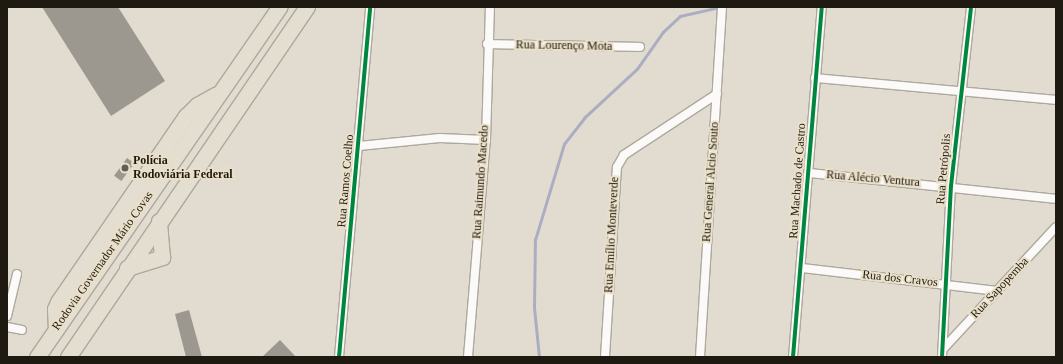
<!DOCTYPE html>
<meta charset="utf-8">
<style>
body{margin:0}
#map{position:relative;width:1063px;height:364px;overflow:hidden;background:#e2dcd0;font-family:"Times New Roman",serif}
div>[style]{position:absolute}
.stream>*{height:2.5px;margin:-1.25px;padding:0 1.25px;transform-origin:1.25px;border-radius:1.25px;background:#abaec2}
.building>*{inset:0;background:#9c988f;transform-origin:0 0}
.roads{filter:drop-shadow(1px 0 #ada89e) drop-shadow(-1px 0 #ada89e) drop-shadow(0 1px #ada89e) drop-shadow(0 -1px #ada89e)}
.minor>*{height:8px;margin:-4px;padding:0 4px;transform-origin:4px;border-radius:4px;background:#fbfaf8}
.motorway>*{height:15px;margin:-7.5px;padding:0 7.5px;transform-origin:7.5px;border-radius:7.5px;background:#e4ded0}
.cycleway>*{height:4px;margin:-2px;padding:0 2px;transform-origin:2px;border-radius:2px;background:#00873e}
.dots>*{width:11px;height:11px;translate:-50% -50%;box-sizing:border-box;border:2px solid #eadfc8;border-radius:50%}
span{translate:-50% -50%;white-space:nowrap;text-align:center;line-height:1.15;-webkit-text-stroke:4px #eadfc8;paint-order:stroke}
.street-label{font-size:12px;color:#1e1a12}
.poi-label{font-size:12px;color:#1e1a12;font-weight:700}
.left{translate:0 -50%;text-align:left}
.frame{position:absolute;inset:0;border:8px solid #1e1a12;pointer-events:none}
</style>
<div id="map">
<div class="stream">
<div style="left:539px;top:357px;width:49px;rotate:-95.8deg"></div>
<div style="left:534px;top:308px;width:68px;rotate:-89.2deg"></div>
<div style="left:535px;top:240px;width:100px;rotate:-73.2deg"></div>
<div style="left:564px;top:144px;width:33px;rotate:-52deg"></div>
<div style="left:584px;top:118px;width:72px;rotate:-42.8deg"></div>
<div style="left:637px;top:69px;width:45px;rotate:-54.9deg"></div>
<div style="left:663px;top:32px;width:23px;rotate:-43deg"></div>
<div style="left:680px;top:16px;width:41px;rotate:-12.7deg"></div>
</div>
<div class="building">
<div style="clip-path:polygon(42px 7px,118px 7px,165px 81px,111px 116px)"></div>
<div style="left:127px;top:158px;width:9px;height:22px;rotate:36deg"></div>
<div style="clip-path:polygon(189px 310px,202px 357px,186px 357px,175px 314px)"></div>
<div style="clip-path:polygon(280px 340px,296px 357px,262px 357px)"></div>
</div>
<div class="roads">
<div class="minor">
<div style="left:487px;top:44px;width:153px;rotate:1.1deg"></div>
<div style="left:815px;top:78px;width:242px;rotate:5.2deg"></div>
<div style="left:359px;top:146px;width:81px;rotate:-5.6deg"></div>
<div style="left:440px;top:138px;width:46px;rotate:2.5deg"></div>
<div style="left:809px;top:173px;width:248px;rotate:6deg"></div>
<div style="left:802px;top:268px;width:197px;rotate:6.7deg"></div>
<div style="left:7px;top:316px;width:43px;rotate:-76.6deg"></div>
<div style="left:7px;top:327px;width:15px;rotate:11deg"></div>
<div style="left:943px;top:349px;width:166px;rotate:-47.2deg"></div>
<div style="left:339px;top:357px;width:351px;rotate:-84.9deg"></div>
<div style="left:468px;top:357px;width:218px;rotate:-85.3deg"></div>
<div style="left:486px;top:140px;width:133px;rotate:-88.3deg"></div>
<div style="left:605px;top:357px;width:190px;rotate:-86.4deg"></div>
<div style="left:617px;top:167px;width:14px;rotate:-60deg"></div>
<div style="left:624px;top:155px;width:111px;rotate:-33.3deg"></div>
<div style="left:700px;top:357px;width:351px;rotate:-86.4deg"></div>
<div style="left:793px;top:357px;width:351px;rotate:-85.3deg"></div>
<div style="left:942px;top:357px;width:171px;rotate:-87deg"></div>
<div style="left:951px;top:186px;width:180px;rotate:-83.6deg"></div>
</div>
<div class="motorway">
<div style="left:127px;top:268px;width:37px;rotate:-17deg"></div>
<div style="left:162px;top:257px;width:36px;rotate:-95deg"></div>
<div style="left:56px;top:329px;width:20px;rotate:-93deg"></div>
<div style="left:55px;top:309px;width:8px;rotate:-67deg"></div>
<div style="left:58px;top:302px;width:226px;rotate:-55.5deg"></div>
<div style="left:186px;top:116px;width:16px;rotate:-45deg"></div>
<div style="left:197px;top:105px;width:21px;rotate:-29deg"></div>
<div style="left:37px;top:357px;width:426px;rotate:-55.3deg"></div>
<div style="left:68px;top:357px;width:424px;rotate:-55.7deg"></div>
</div>
</div>
<div class="cycleway">
<div style="left:339px;top:357px;width:351px;rotate:-84.9deg"></div>
<div style="left:793px;top:357px;width:351px;rotate:-85.3deg"></div>
<div style="left:942px;top:357px;width:171px;rotate:-87deg"></div>
<div style="left:951px;top:186px;width:180px;rotate:-83.6deg"></div>
</div>
<div class="dots">
<div style="left:125px;top:168px;background:#635e54"></div>
</div>
<div class="street-label">
<span style="left:564px;top:46px;rotate:1deg">Rua Lourenço Mota</span>
<span style="left:944px;top:169px;rotate:-85deg">Rua Petrópolis</span>
<span style="left:873px;top:179px;rotate:5deg">Rua Alécio Ventura</span>
<span style="left:346px;top:181px;rotate:-85deg">Rua Ramos Coelho</span>
<span style="left:798px;top:181px;rotate:-86deg">Rua Machado de Castro</span>
<span style="left:481px;top:182px;rotate:-86deg">Rua Raimundo Macedo</span>
<span style="left:711px;top:182px;rotate:-86deg">Rua General Alcio Souto</span>
<span style="left:612px;top:235px;rotate:-87deg">Rua Emílio Monteverde</span>
<span style="left:103px;top:261px;rotate:-55deg">Rodovia Governador Mário Covas</span>
<span style="left:900px;top:279px;rotate:6deg">Rua dos Cravos</span>
<span style="left:1000px;top:288px;rotate:-47deg">Rua Sapopemba</span>
</div>
<div class="poi-label">
<span class="left" style="left:133px;top:168px">Polícia<br>Rodoviária Federal</span>
</div>
<div class="frame"></div>
</div>
